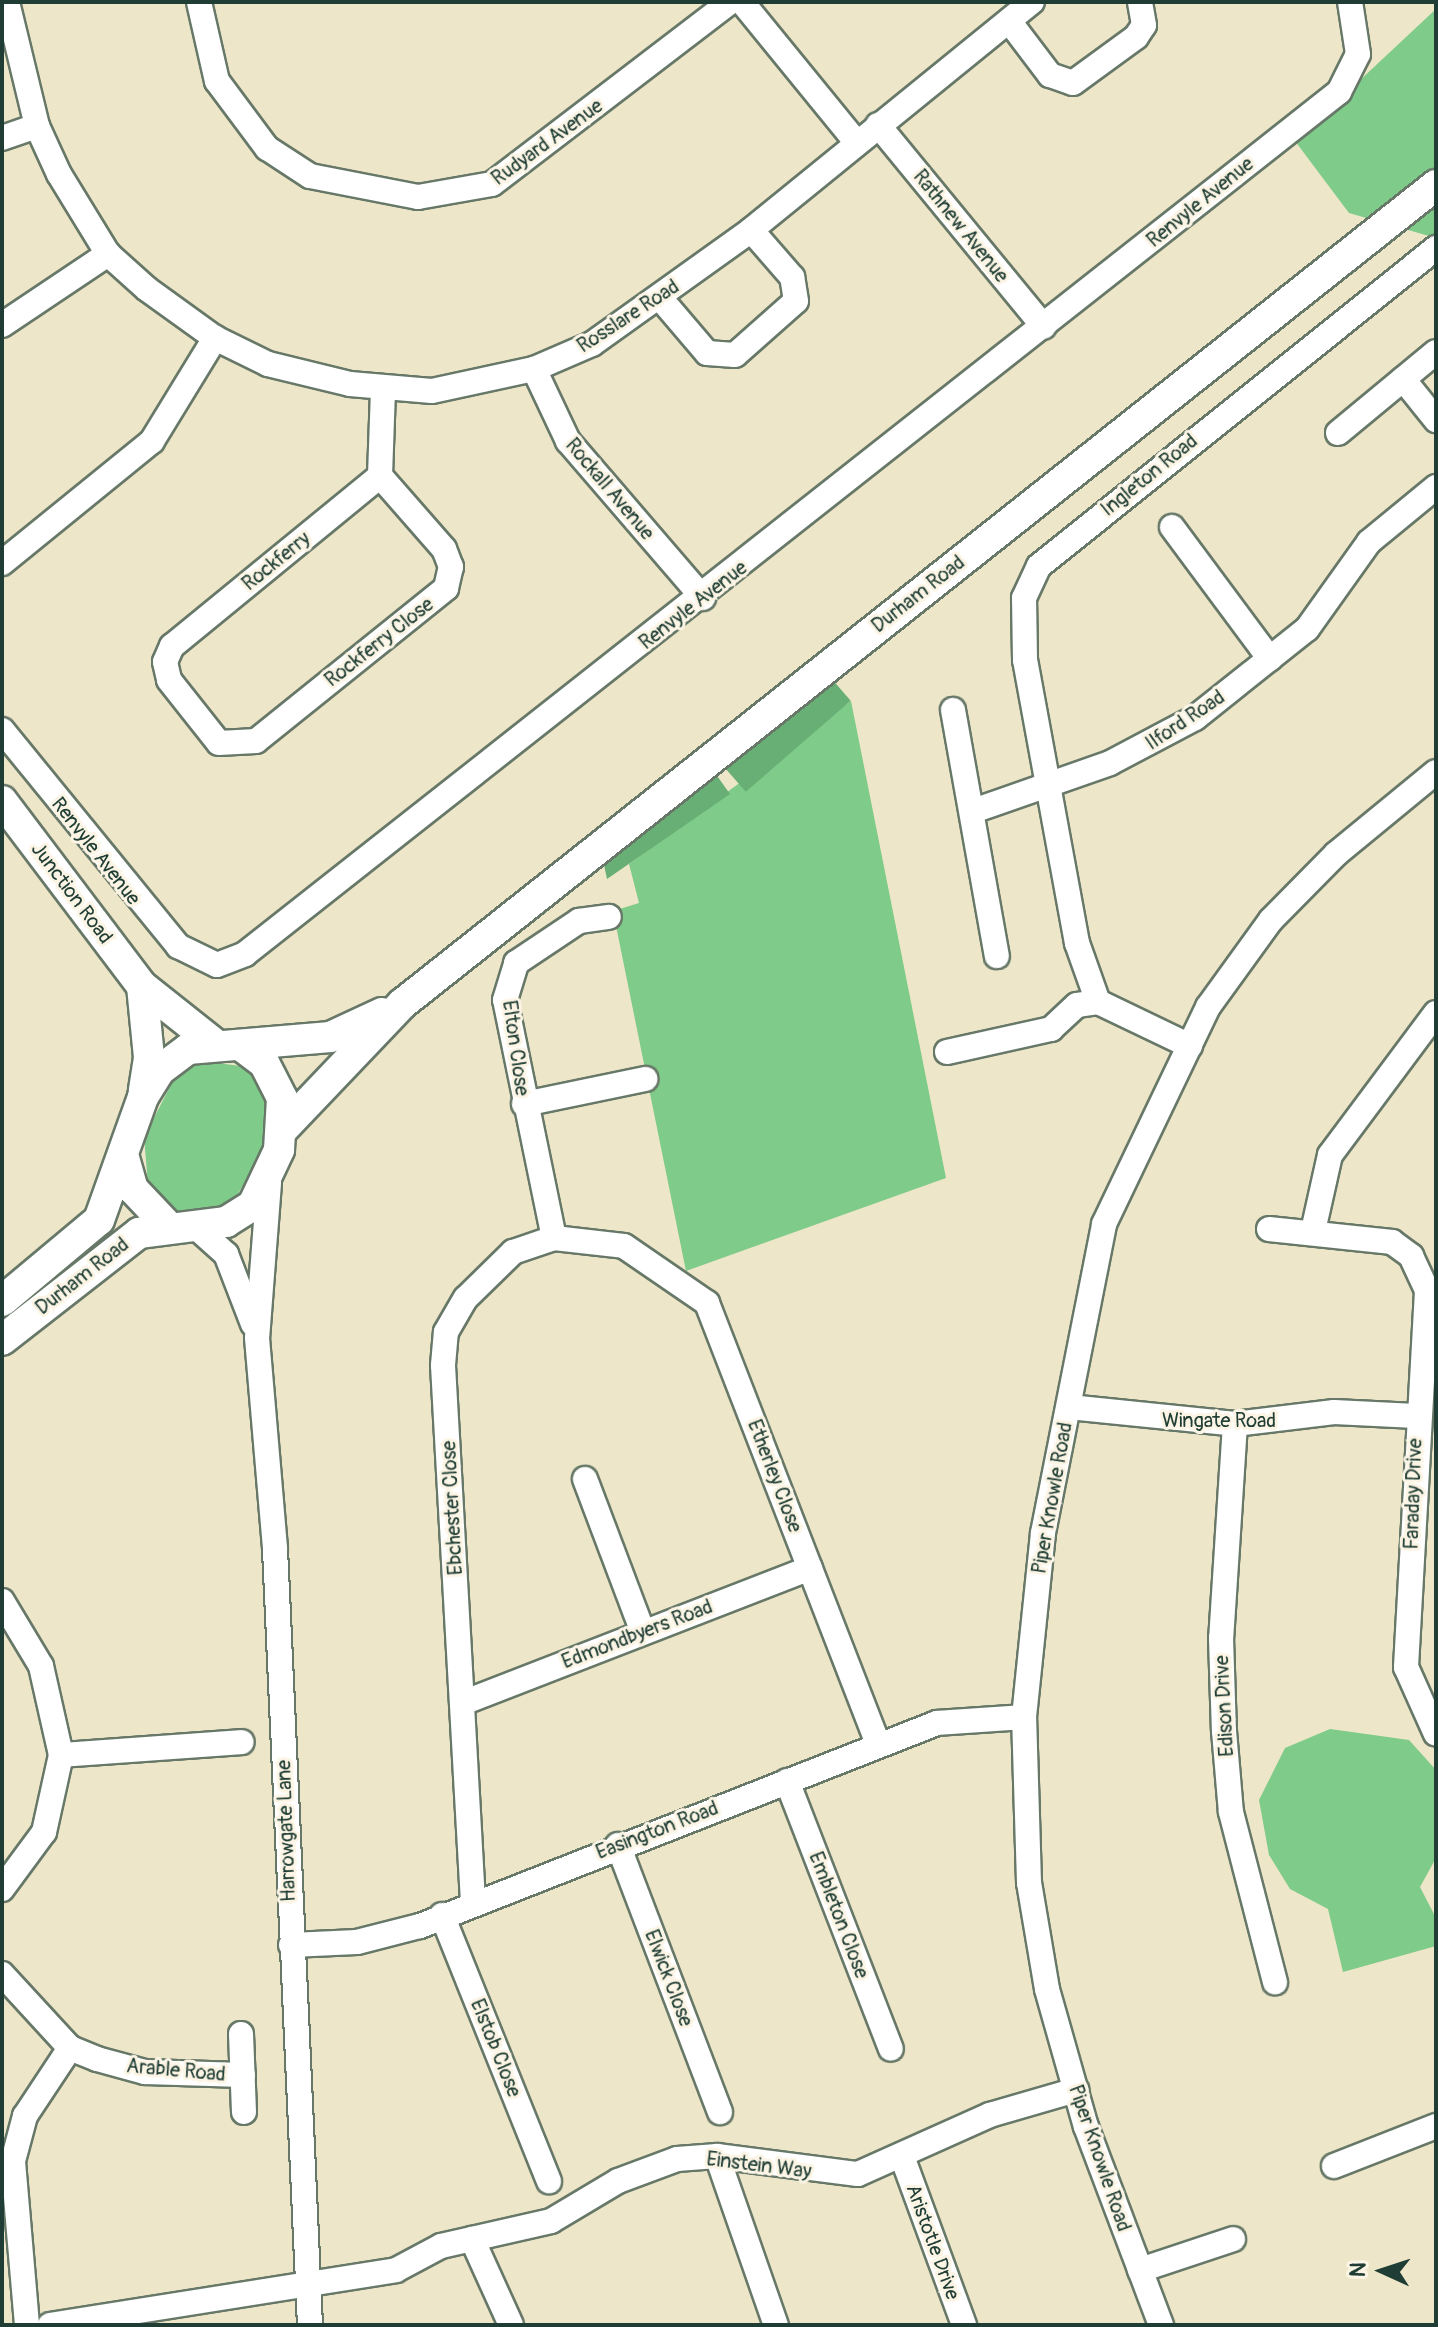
<!DOCTYPE html>
<style>
body{margin:0}
#map{position:relative;width:1438px;height:2327px;overflow:hidden;background:#ede6c8;font-family:Pangolin,sans-serif}
div>[style]{position:absolute}
.green>*{inset:0;background:#7fcb89}
.forest>*{inset:0;background:#67af75;transform-origin:0 0}
.roads{filter:drop-shadow(2px 0 #677868) drop-shadow(-2px 0 #677868) drop-shadow(0 2px #677868) drop-shadow(0 -2px #677868)}
.minor>*{height:24px;margin:-12px;padding:0 12px;transform-origin:12px;border-radius:12px;background:#fff}
.major>*{height:30px;margin:-15px;padding:0 15px;transform-origin:15px;border-radius:15px;background:#fff}
span{translate:-50% -50%;white-space:nowrap;text-align:center;line-height:1.15;-webkit-text-stroke:6px #fcf5e5;paint-order:stroke}
.street-label{font-size:20px;color:#1f3d34}
.frame{position:absolute;inset:0;border:4px solid #1f3d34;pointer-events:none}
.north{position:absolute;left:1342px;top:2231px;width:80px;height:80px;-webkit-text-stroke:6px #fcf5e5;paint-order:stroke;rotate:273deg;font-size:22px;font-weight:700;line-height:32px;text-align:center;color:#1f3d34}
.north::after{content:'';display:block;margin:auto;width:28px;height:36px;background:#1f3d34;clip-path:polygon(50% 0,100% 100%,50% 72%,0 100%)}
</style>
<div id="map">
<div class="green">
<div style="clip-path:polygon(1436px 9px,1436px 238px,1349px 213px,1295px 141px)"></div>
<div style="clip-path:polygon(851px 701px,946px 1178px,686px 1271px,613px 911px,639px 903px,629px 864px)"></div>
<div style="clip-path:polygon(202px 1061px,248px 1067px,267px 1090px,267px 1143px,234px 1201px,217px 1211px,175px 1212px,148px 1184px,144px 1137px,173px 1081px)"></div>
<div style="clip-path:polygon(1330px 1729px,1409px 1740px,1436px 1770px,1436px 1858px,1420px 1887px,1436px 1918px,1436px 1946px,1343px 1972px,1328px 1909px,1290px 1889px,1269px 1855px,1259px 1800px,1285px 1748px)"></div>
</div>
<div class="forest">
<div style="left:831px;top:678px;width:30px;height:139px;rotate:49deg"></div>
<div style="clip-path:polygon(715px 773px,730px 794px,607px 879px,603px 860px)"></div>
</div>
<div class="roads">
<div class="minor">
<div style="left:7px;top:2px;width:128px;rotate:76.4deg"></div>
<div style="left:37px;top:126px;width:53px;rotate:65.4deg"></div>
<div style="left:59px;top:174px;width:94px;rotate:58.5deg"></div>
<div style="left:108px;top:254px;width:52px;rotate:41.9deg"></div>
<div style="left:147px;top:289px;width:84px;rotate:35.8deg"></div>
<div style="left:215px;top:338px;width:59px;rotate:26.1deg"></div>
<div style="left:268px;top:364px;width:84px;rotate:13.7deg"></div>
<div style="left:350px;top:384px;width:82px;rotate:4.9deg"></div>
<div style="left:432px;top:391px;width:104px;rotate:-12.2deg"></div>
<div style="left:534px;top:369px;width:63px;rotate:-23.3deg"></div>
<div style="left:592px;top:344px;width:196px;rotate:-35.6deg"></div>
<div style="left:751px;top:230px;width:362px;rotate:-39.1deg"></div>
<div style="left:199px;top:2px;width:81px;rotate:77.2deg"></div>
<div style="left:217px;top:81px;width:84px;rotate:53.3deg"></div>
<div style="left:267px;top:148px;width:51px;rotate:33.1deg"></div>
<div style="left:310px;top:176px;width:110px;rotate:11deg"></div>
<div style="left:418px;top:197px;width:75px;rotate:-10deg"></div>
<div style="left:492px;top:184px;width:300px;rotate:-37.4deg"></div>
<div style="left:742px;top:2px;width:181px;rotate:50.8deg"></div>
<div style="left:1009px;top:21px;width:68px;rotate:52.8deg"></div>
<div style="left:1050px;top:75px;width:24px;rotate:19deg"></div>
<div style="left:1073px;top:83px;width:78px;rotate:-36.1deg"></div>
<div style="left:1136px;top:37px;width:14px;rotate:-56deg"></div>
<div style="left:1144px;top:25px;width:23px;rotate:-100deg"></div>
<div style="left:878px;top:125px;width:261px;rotate:50.6deg"></div>
<div style="left:2px;top:138px;width:37px;rotate:-19deg"></div>
<div style="left:661px;top:299px;width:71px;rotate:49.6deg"></div>
<div style="left:707px;top:353px;width:28px;rotate:4deg"></div>
<div style="left:735px;top:355px;width:81px;rotate:-41.5deg"></div>
<div style="left:796px;top:301px;width:24px;rotate:-99deg"></div>
<div style="left:792px;top:277px;width:62px;rotate:-131.1deg"></div>
<div style="left:2px;top:325px;width:128px;rotate:-33.8deg"></div>
<div style="left:534px;top:369px;width:80px;rotate:64.7deg"></div>
<div style="left:568px;top:441px;width:207px;rotate:49.3deg"></div>
<div style="left:1403px;top:379px;width:53px;rotate:51.2deg"></div>
<div style="left:1338px;top:433px;width:127px;rotate:-39.6deg"></div>
<div style="left:380px;top:476px;width:269px;rotate:140.7deg"></div>
<div style="left:172px;top:646px;width:17px;rotate:114deg"></div>
<div style="left:165px;top:662px;width:18px;rotate:77deg"></div>
<div style="left:169px;top:680px;width:80px;rotate:51.6deg"></div>
<div style="left:219px;top:743px;width:37px;rotate:-3deg"></div>
<div style="left:256px;top:741px;width:244px;rotate:-38.8deg"></div>
<div style="left:446px;top:588px;width:22px;rotate:-77deg"></div>
<div style="left:451px;top:567px;width:19px;rotate:-111deg"></div>
<div style="left:444px;top:549px;width:97px;rotate:-131.2deg"></div>
<div style="left:380px;top:476px;width:88px;rotate:-88deg"></div>
<div style="left:1172px;top:527px;width:164px;rotate:53.4deg"></div>
<div style="left:2px;top:563px;width:193px;rotate:-39.1deg"></div>
<div style="left:152px;top:441px;width:121px;rotate:-58.5deg"></div>
<div style="left:953px;top:710px;width:250px;rotate:79.9deg"></div>
<div style="left:2px;top:730px;width:279px;rotate:50.8deg"></div>
<div style="left:178px;top:946px;width:43px;rotate:26deg"></div>
<div style="left:217px;top:965px;width:30px;rotate:-21deg"></div>
<div style="left:245px;top:954px;width:1393px;rotate:-38.24deg"></div>
<div style="left:1339px;top:92px;width:42px;rotate:-63.4deg"></div>
<div style="left:1358px;top:54px;width:53px;rotate:-98.7deg"></div>
<div style="left:976px;top:810px;width:142px;rotate:-19.3deg"></div>
<div style="left:1110px;top:763px;width:96px;rotate:-27.9deg"></div>
<div style="left:1195px;top:718px;width:143px;rotate:-38.5deg"></div>
<div style="left:1307px;top:629px;width:107px;rotate:-54.5deg"></div>
<div style="left:1369px;top:542px;width:87px;rotate:-39.4deg"></div>
<div style="left:1190px;top:1046px;width:102px;rotate:-154.4deg"></div>
<div style="left:1098px;top:1002px;width:63px;rotate:-109.6deg"></div>
<div style="left:1077px;top:943px;width:288px;rotate:-100.4deg"></div>
<div style="left:1025px;top:660px;width:62px;rotate:-90.9deg"></div>
<div style="left:1024px;top:598px;width:35px;rotate:-65deg"></div>
<div style="left:1039px;top:566px;width:509px;rotate:-38.69deg"></div>
<div style="left:947px;top:1052px;width:107px;rotate:-12.5deg"></div>
<div style="left:1051px;top:1029px;width:35px;rotate:-43deg"></div>
<div style="left:1077px;top:1005px;width:21px;rotate:-8deg"></div>
<div style="left:524px;top:1104px;width:124px;rotate:-11.7deg"></div>
<div style="left:269px;top:1183px;width:155px;rotate:94.4deg"></div>
<div style="left:257px;top:1338px;width:212px;rotate:85.1deg"></div>
<div style="left:275px;top:1549px;width:777px;rotate:87.42deg"></div>
<div style="left:198px;top:1229px;width:38px;rotate:42deg"></div>
<div style="left:226px;top:1254px;width:75px;rotate:68.9deg"></div>
<div style="left:1269px;top:1229px;width:124px;rotate:6deg"></div>
<div style="left:1392px;top:1242px;width:24px;rotate:36deg"></div>
<div style="left:1411px;top:1256px;width:38px;rotate:65deg"></div>
<div style="left:1427px;top:1291px;width:377px;rotate:93.2deg"></div>
<div style="left:1406px;top:1667px;width:73px;rotate:65.9deg"></div>
<div style="left:1313px;top:1231px;width:78px;rotate:-77.4deg"></div>
<div style="left:1330px;top:1155px;width:177px;rotate:-53.3deg"></div>
<div style="left:554px;top:1238px;width:243px;rotate:-101.6deg"></div>
<div style="left:505px;top:1000px;width:39px;rotate:-73deg"></div>
<div style="left:516px;top:963px;width:76px;rotate:-33.7deg"></div>
<div style="left:579px;top:921px;width:30px;rotate:-8deg"></div>
<div style="left:1069px;top:1407px;width:167px;rotate:5.8deg"></div>
<div style="left:1235px;top:1424px;width:100px;rotate:-6.9deg"></div>
<div style="left:1334px;top:1412px;width:82px;rotate:2.8deg"></div>
<div style="left:1235px;top:1424px;width:214px;rotate:93.7deg"></div>
<div style="left:1221px;top:1638px;width:93px;rotate:88.2deg"></div>
<div style="left:1224px;top:1731px;width:81px;rotate:85.1deg"></div>
<div style="left:1231px;top:1812px;width:176px;rotate:75.5deg"></div>
<div style="left:585px;top:1479px;width:161px;rotate:69.3deg"></div>
<div style="left:2px;top:1601px;width:76px;rotate:59deg"></div>
<div style="left:41px;top:1666px;width:91px;rotate:77.3deg"></div>
<div style="left:61px;top:1755px;width:79px;rotate:102.4deg"></div>
<div style="left:44px;top:1832px;width:71px;rotate:126.4deg"></div>
<div style="left:465px;top:1702px;width:370px;rotate:-21.2deg"></div>
<div style="left:61px;top:1755px;width:181px;rotate:-4.1deg"></div>
<div style="left:787px;top:1781px;width:287px;rotate:68.8deg"></div>
<div style="left:618px;top:1845px;width:286px;rotate:69.1deg"></div>
<div style="left:473px;top:1902px;width:538px;rotate:-93.2deg"></div>
<div style="left:443px;top:1365px;width:33px;rotate:-85deg"></div>
<div style="left:446px;top:1332px;width:39px;rotate:-60deg"></div>
<div style="left:466px;top:1298px;width:66px;rotate:-44.4deg"></div>
<div style="left:513px;top:1252px;width:43px;rotate:-18.9deg"></div>
<div style="left:554px;top:1238px;width:70px;rotate:6.5deg"></div>
<div style="left:624px;top:1246px;width:101px;rotate:34.5deg"></div>
<div style="left:707px;top:1303px;width:473px;rotate:68.8deg"></div>
<div style="left:442px;top:1915px;width:287px;rotate:68.1deg"></div>
<div style="left:291px;top:1945px;width:66px;rotate:-2.6deg"></div>
<div style="left:357px;top:1942px;width:65px;rotate:-14.3deg"></div>
<div style="left:420px;top:1926px;width:555px;rotate:-21.44deg"></div>
<div style="left:937px;top:1723px;width:87px;rotate:-3.9deg"></div>
<div style="left:2px;top:1974px;width:100px;rotate:47.4deg"></div>
<div style="left:70px;top:2048px;width:29px;rotate:22deg"></div>
<div style="left:97px;top:2059px;width:50px;rotate:15.2deg"></div>
<div style="left:145px;top:2072px;width:98px;rotate:1.8deg"></div>
<div style="left:241px;top:2034px;width:78px;rotate:87.8deg"></div>
<div style="left:717px;top:2156px;width:179px;rotate:70.8deg"></div>
<div style="left:903px;top:2159px;width:177px;rotate:69.8deg"></div>
<div style="left:1334px;top:2166px;width:110px;rotate:-21.4deg"></div>
<div style="left:472px;top:2239px;width:94px;rotate:65.6deg"></div>
<div style="left:1140px;top:2270px;width:98px;rotate:-18.4deg"></div>
<div style="left:27px;top:2325px;width:165px;rotate:-94.9deg"></div>
<div style="left:13px;top:2161px;width:47px;rotate:-75.1deg"></div>
<div style="left:25px;top:2116px;width:82px;rotate:-56.5deg"></div>
<div style="left:50px;top:2325px;width:350px;rotate:-9deg"></div>
<div style="left:396px;top:2270px;width:51px;rotate:-28.1deg"></div>
<div style="left:441px;top:2246px;width:113px;rotate:-12.8deg"></div>
<div style="left:551px;top:2221px;width:78px;rotate:-30.8deg"></div>
<div style="left:618px;top:2181px;width:63px;rotate:-20.4deg"></div>
<div style="left:677px;top:2159px;width:40px;rotate:-4.3deg"></div>
<div style="left:717px;top:2156px;width:142px;rotate:7.3deg"></div>
<div style="left:858px;top:2174px;width:145px;rotate:-24.1deg"></div>
<div style="left:990px;top:2115px;width:90px;rotate:-16.2deg"></div>
<div style="left:1161px;top:2325px;width:212px;rotate:-110.7deg"></div>
<div style="left:1086px;top:2127px;width:143px;rotate:-105.8deg"></div>
<div style="left:1047px;top:1989px;width:108px;rotate:-99.6deg"></div>
<div style="left:1029px;top:1883px;width:166px;rotate:-91.7deg"></div>
<div style="left:1024px;top:1717px;width:185px;rotate:-84.1deg"></div>
<div style="left:1043px;top:1533px;width:315px;rotate:-78.8deg"></div>
<div style="left:1104px;top:1224px;width:241px;rotate:-64.4deg"></div>
<div style="left:1208px;top:1007px;width:107px;rotate:-54.1deg"></div>
<div style="left:1271px;top:920px;width:93px;rotate:-45.4deg"></div>
<div style="left:1336px;top:854px;width:129px;rotate:-39.4deg"></div>
</div>
<div class="major">
<div style="left:2px;top:801px;width:232px;rotate:52.9deg"></div>
<div style="left:142px;top:986px;width:92px;rotate:38.4deg"></div>
<div style="left:142px;top:986px;width:72px;rotate:84.4deg"></div>
<div style="left:149px;top:1058px;width:33px;rotate:99deg"></div>
<div style="left:283px;top:1129px;width:173px;rotate:-46.4deg"></div>
<div style="left:402px;top:1004px;width:1319px;rotate:-38.38deg"></div>
<div style="left:124px;top:1158px;width:32px;rotate:74deg"></div>
<div style="left:133px;top:1189px;width:52px;rotate:46.5deg"></div>
<div style="left:2px;top:1301px;width:126px;rotate:-39.9deg"></div>
<div style="left:99px;top:1220px;width:131px;rotate:-70.3deg"></div>
<div style="left:143px;top:1097px;width:32px;rotate:-58deg"></div>
<div style="left:160px;top:1070px;width:35px;rotate:-37deg"></div>
<div style="left:188px;top:1049px;width:143px;rotate:-4.8deg"></div>
<div style="left:330px;top:1037px;width:57px;rotate:-24.8deg"></div>
<div style="left:2px;top:1340px;width:174px;rotate:-38deg"></div>
<div style="left:139px;top:1233px;width:88px;rotate:-7.2deg"></div>
<div style="left:226px;top:1222px;width:32px;rotate:-32deg"></div>
<div style="left:253px;top:1205px;width:61px;rotate:-64.7deg"></div>
<div style="left:279px;top:1150px;width:52px;rotate:-86.7deg"></div>
<div style="left:282px;top:1098px;width:39px;rotate:-117deg"></div>
<div style="left:264px;top:1063px;width:30px;rotate:-143deg"></div>
</div>
</div>
<div class="street-label">
<span style="left:547px;top:142px;rotate:-36deg">Rudyard Avenue</span>
<span style="left:1200px;top:202px;rotate:-39deg">Renvyle Avenue</span>
<span style="left:961px;top:226px;rotate:51deg">Rathnew Avenue</span>
<span style="left:628px;top:316px;rotate:-33deg">Rosslare Road</span>
<span style="left:1149px;top:475px;rotate:-39deg">Ingleton Road</span>
<span style="left:610px;top:489px;rotate:50deg">Rockall Avenue</span>
<span style="left:276px;top:561px;rotate:-39deg">Rockferry</span>
<span style="left:918px;top:594px;rotate:-38deg">Durham Road</span>
<span style="left:693px;top:605px;rotate:-38deg">Renvyle Avenue</span>
<span style="left:379px;top:642px;rotate:-38deg">Rockferry Close</span>
<span style="left:1185px;top:720px;rotate:-34deg">Ilford Road</span>
<span style="left:96px;top:851px;rotate:52deg">Renvyle Avenue</span>
<span style="left:72px;top:893px;rotate:53deg">Junction Road</span>
<span style="left:516px;top:1048px;rotate:82deg">Elton Close</span>
<span style="left:82px;top:1276px;rotate:-38deg">Durham Road</span>
<span style="left:1219px;top:1420px">Wingate Road</span>
<span style="left:775px;top:1476px;rotate:69deg">Etherley Close</span>
<span style="left:1413px;top:1494px;rotate:-88deg">Faraday Drive</span>
<span style="left:1052px;top:1498px;rotate:-80deg">Piper Knowle Road</span>
<span style="left:452px;top:1508px;rotate:-93deg">Ebchester Close</span>
<span style="left:637px;top:1634px;rotate:-21deg">Edmondbyers Road</span>
<span style="left:1224px;top:1706px;rotate:-93deg">Edison Drive</span>
<span style="left:657px;top:1830px;rotate:-21deg">Easington Road</span>
<span style="left:286px;top:1831px;rotate:-92deg">Harrowgate Lane</span>
<span style="left:839px;top:1915px;rotate:69deg">Embleton Close</span>
<span style="left:669px;top:1978px;rotate:69deg">Elwick Close</span>
<span style="left:496px;top:2048px;rotate:68deg">Elstob Close</span>
<span style="left:176px;top:2070px;rotate:5deg">Arable Road</span>
<span style="left:1100px;top:2158px;rotate:71deg">Piper Knowle Road</span>
<span style="left:759px;top:2165px;rotate:7deg">Einstein Way</span>
<span style="left:933px;top:2242px;rotate:70deg">Aristotle Drive</span>
</div>
<div class="frame"></div>
<div class="north">N</div>
</div>
